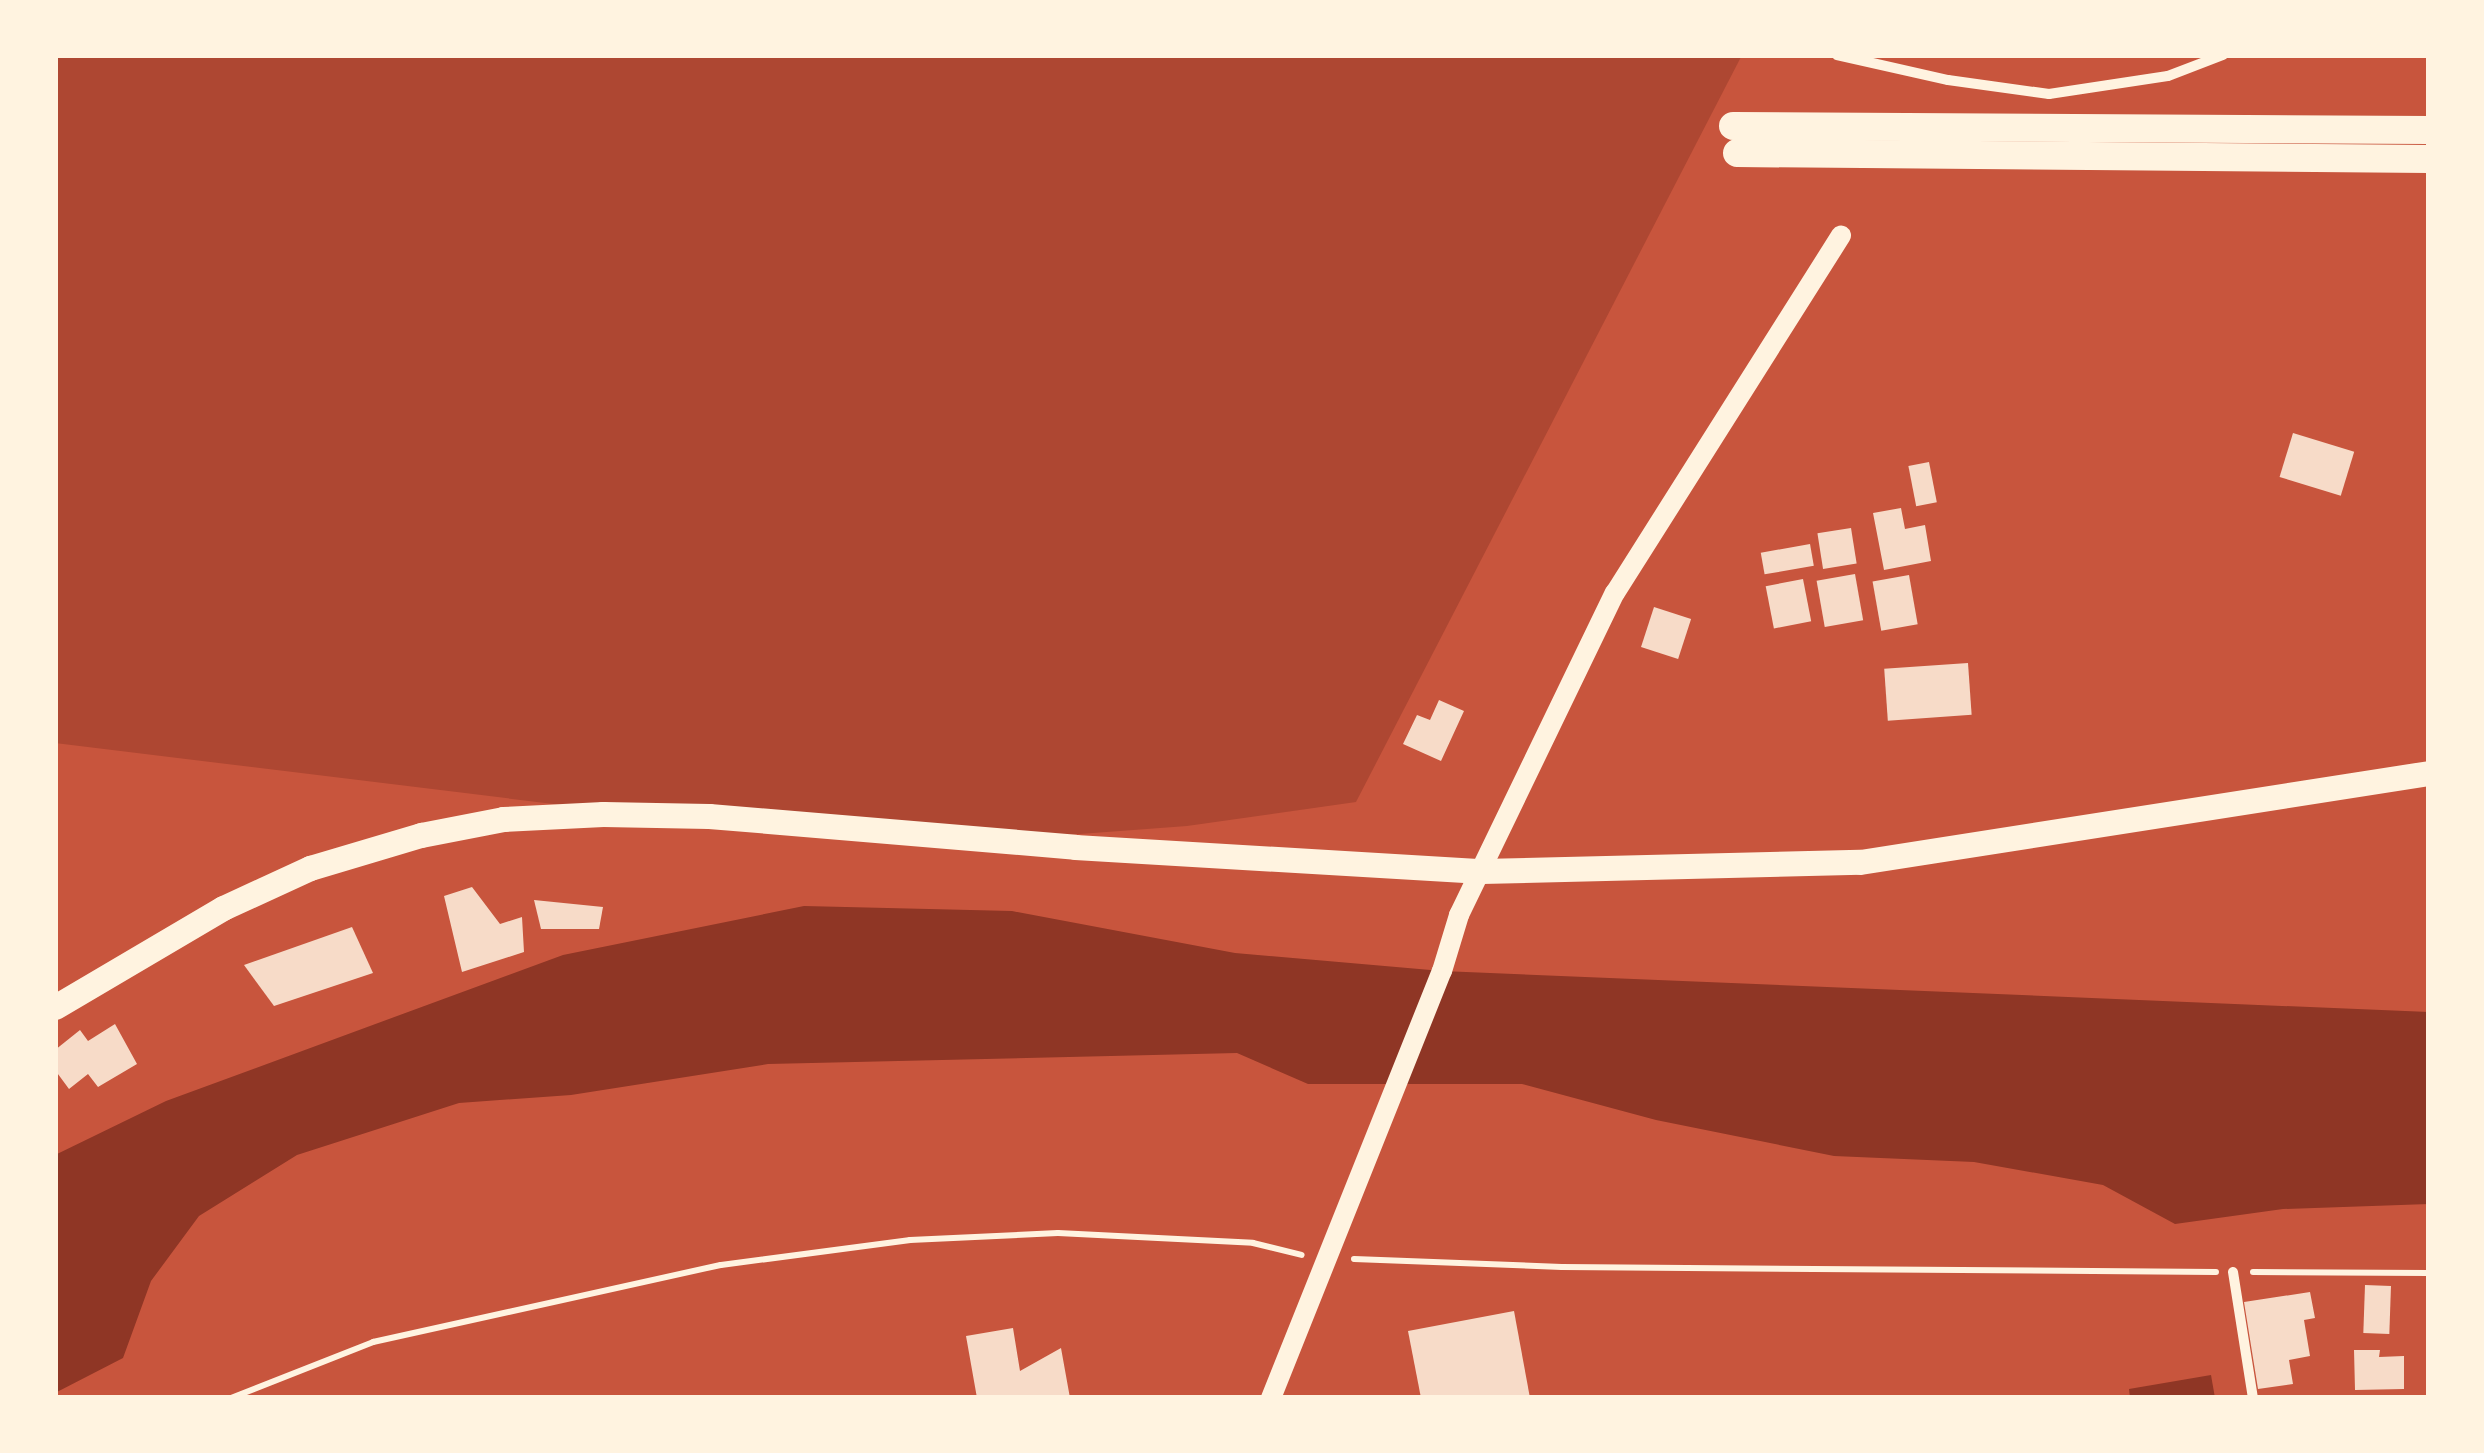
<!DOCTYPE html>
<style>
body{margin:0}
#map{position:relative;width:2484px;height:1453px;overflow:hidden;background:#c8553d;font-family:Ubuntu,sans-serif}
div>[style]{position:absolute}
.green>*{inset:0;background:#ae4732}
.water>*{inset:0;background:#8f3625}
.building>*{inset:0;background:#f7dbc8;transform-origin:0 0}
.path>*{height:6px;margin:-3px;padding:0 3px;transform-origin:3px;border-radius:3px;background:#fff3e0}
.minor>*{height:10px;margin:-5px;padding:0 5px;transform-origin:5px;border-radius:5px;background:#fff3e0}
.secondary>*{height:20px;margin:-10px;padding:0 10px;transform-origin:10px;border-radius:10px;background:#fff3e0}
.trunk>*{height:25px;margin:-12.5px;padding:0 12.5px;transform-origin:12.5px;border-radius:12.5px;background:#fff3e0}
.motorway>*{height:28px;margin:-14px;padding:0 14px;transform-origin:14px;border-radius:14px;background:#fff3e0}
span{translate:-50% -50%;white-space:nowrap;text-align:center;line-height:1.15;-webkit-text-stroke:10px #fff3e0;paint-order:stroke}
.frame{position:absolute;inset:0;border:58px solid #fff3e0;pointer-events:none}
</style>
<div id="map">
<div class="green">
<div style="clip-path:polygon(55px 55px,1742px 55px,1356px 802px,1187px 826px,999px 840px,644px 815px,55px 743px)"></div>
</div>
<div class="water">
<div style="clip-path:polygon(804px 906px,1012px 911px,1235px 953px,1442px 971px,2429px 1012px,2429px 1204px,2283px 1209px,2175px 1224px,2103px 1185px,1974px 1162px,1834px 1156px,1656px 1120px,1522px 1084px,1308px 1084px,1237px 1053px,768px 1064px,571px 1095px,459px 1103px,297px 1155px,199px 1216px,151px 1281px,123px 1358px,55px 1393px,55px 1155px,166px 1101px,563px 955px)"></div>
<div style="clip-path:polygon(2211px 1375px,2215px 1398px,2130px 1398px,2129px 1389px)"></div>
</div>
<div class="building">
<div style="left:2293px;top:433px;width:64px;height:46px;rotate:17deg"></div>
<div style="left:1929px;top:462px;width:41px;height:21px;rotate:79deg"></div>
<div style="clip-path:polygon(1901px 508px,1905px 529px,1925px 525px,1931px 561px,1884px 570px,1873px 513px)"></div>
<div style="left:1851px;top:528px;width:36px;height:34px;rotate:81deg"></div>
<div style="left:1810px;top:544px;width:22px;height:50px;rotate:80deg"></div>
<div style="left:1855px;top:574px;width:47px;height:39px;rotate:80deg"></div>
<div style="left:1909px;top:575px;width:50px;height:37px;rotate:80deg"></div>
<div style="left:1803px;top:579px;width:43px;height:38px;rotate:79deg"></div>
<div style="left:1654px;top:607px;width:39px;height:42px;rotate:18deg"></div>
<div style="left:1968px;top:663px;width:52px;height:84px;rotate:86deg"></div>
<div style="clip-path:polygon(1439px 700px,1464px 711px,1441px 761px,1403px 744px,1417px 715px,1430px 720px)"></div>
<div style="clip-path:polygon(472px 887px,500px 924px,522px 917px,524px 952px,462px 972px,444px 896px)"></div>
<div style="clip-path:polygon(534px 900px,603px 907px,599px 929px,541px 929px)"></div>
<div style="clip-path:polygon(352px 927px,373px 973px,274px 1006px,244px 965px)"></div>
<div style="clip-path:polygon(115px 1024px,137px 1064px,98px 1087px,88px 1074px,69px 1089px,55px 1070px,55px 1050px,80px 1030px,88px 1041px)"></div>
<div style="left:2365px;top:1285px;width:26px;height:48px;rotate:2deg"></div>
<div style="clip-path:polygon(2310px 1292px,2315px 1318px,2304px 1320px,2310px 1356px,2289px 1360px,2293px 1384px,2258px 1389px,2244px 1302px)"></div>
<div style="clip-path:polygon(1514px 1311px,1530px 1398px,1421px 1398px,1408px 1331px)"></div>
<div style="clip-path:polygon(1013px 1328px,1020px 1371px,1061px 1348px,1070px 1398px,977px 1398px,966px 1336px)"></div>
<div style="clip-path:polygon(2354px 1350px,2380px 1350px,2379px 1357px,2404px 1356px,2404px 1389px,2355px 1390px)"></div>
</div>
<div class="path">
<div style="left:1354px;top:1259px;width:208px;rotate:2.2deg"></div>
<div style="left:1562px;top:1267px;width:654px;rotate:0.44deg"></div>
<div style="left:2253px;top:1272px;width:176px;rotate:0.3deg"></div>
<div style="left:231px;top:1398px;width:153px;rotate:-21.5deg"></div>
<div style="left:373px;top:1342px;width:356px;rotate:-12.5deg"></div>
<div style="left:721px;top:1265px;width:191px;rotate:-7.5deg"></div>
<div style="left:910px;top:1240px;width:148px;rotate:-2.7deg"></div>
<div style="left:1058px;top:1233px;width:195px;rotate:2.9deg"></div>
<div style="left:1253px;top:1243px;width:50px;rotate:13.8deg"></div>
</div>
<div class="minor">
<div style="left:1837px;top:55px;width:114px;rotate:12.7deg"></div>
<div style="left:1948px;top:80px;width:102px;rotate:7.9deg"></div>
<div style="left:2049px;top:94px;width:120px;rotate:-8.6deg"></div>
<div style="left:2168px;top:76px;width:59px;rotate:-20.9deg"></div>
<div style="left:2233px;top:1272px;width:128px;rotate:81deg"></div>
</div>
<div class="secondary">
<div style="left:1271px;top:1398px;width:460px;rotate:-68.2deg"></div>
<div style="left:1442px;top:971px;width:59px;rotate:-73.1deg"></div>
<div style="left:1459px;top:915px;width:358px;rotate:-64.2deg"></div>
<div style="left:1615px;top:593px;width:423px;rotate:-57.7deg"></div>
</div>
<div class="trunk">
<div style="left:55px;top:1007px;width:195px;rotate:-30.5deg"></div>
<div style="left:223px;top:908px;width:96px;rotate:-24.7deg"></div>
<div style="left:310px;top:868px;width:116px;rotate:-16.6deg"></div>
<div style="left:421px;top:835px;width:84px;rotate:-11deg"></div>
<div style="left:503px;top:819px;width:100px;rotate:-2.9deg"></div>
<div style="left:603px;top:814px;width:106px;rotate:1.1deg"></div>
<div style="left:709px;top:816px;width:367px;rotate:4.8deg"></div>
<div style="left:1075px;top:847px;width:407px;rotate:3.4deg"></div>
<div style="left:1481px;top:871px;width:379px;rotate:-1.4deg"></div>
<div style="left:1860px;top:862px;width:576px;rotate:-8.89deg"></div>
</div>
<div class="motorway">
<div style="left:1733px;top:126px;width:696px;rotate:0.33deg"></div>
<div style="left:1737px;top:153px;width:692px;rotate:0.5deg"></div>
</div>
<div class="frame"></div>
</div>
